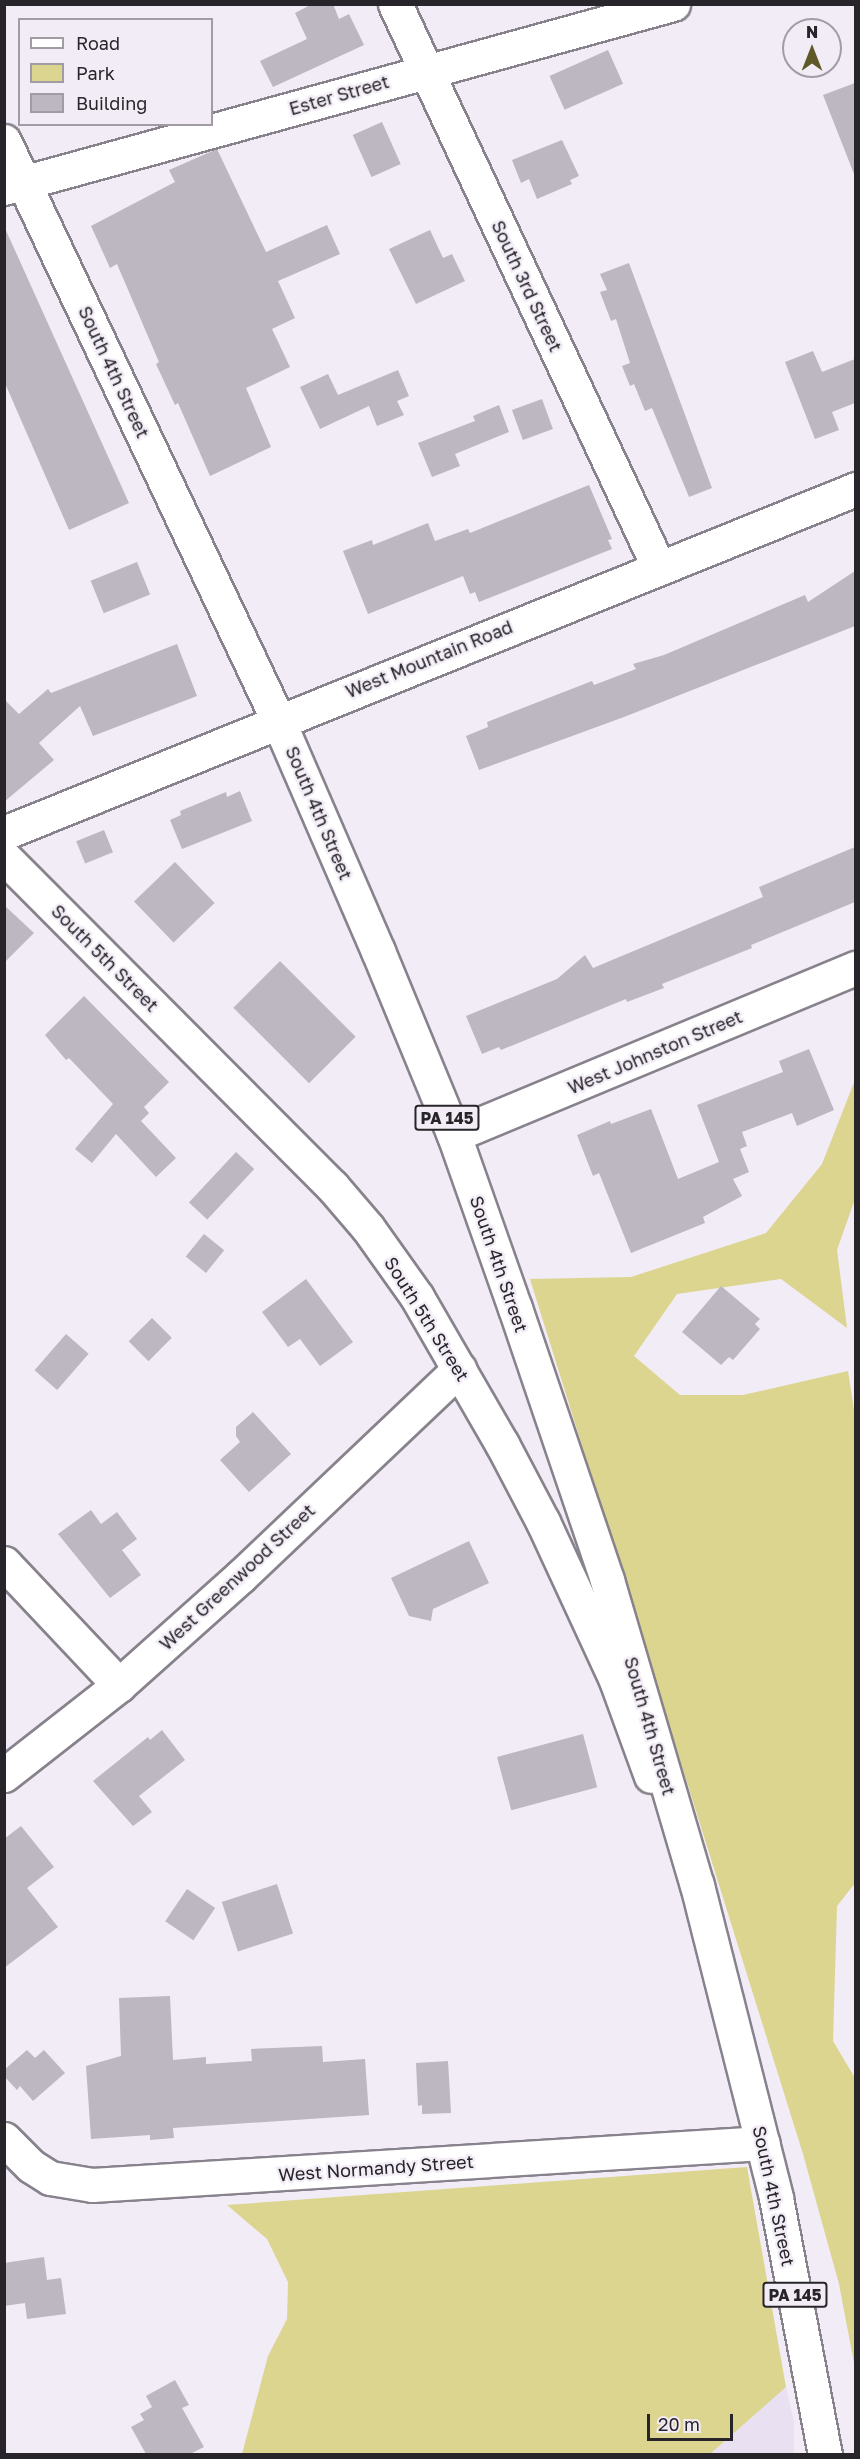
<!DOCTYPE html>
<style>
body{margin:0}
#map{position:relative;width:860px;height:2459px;overflow:hidden;background:#f2ecf6;font-family:"Golos Text",sans-serif}
div>[style]{position:absolute}
.built>*{inset:0;background:#e9e0f1}
.green>*{inset:0;background:#dbd58f}
.building>*{inset:0;background:#bcb7c1;transform-origin:0 0}
.roads{filter:drop-shadow(2px 0 #87828c) drop-shadow(-2px 0 #87828c) drop-shadow(0 2px #87828c) drop-shadow(0 -2px #87828c)}
.minor>*{height:33px;margin:-16.5px;padding:0 16.5px;transform-origin:16.5px;border-radius:16.5px;background:#fff}
.major>*{height:33px;margin:-16.5px;padding:0 16.5px;transform-origin:16.5px;border-radius:16.5px;background:#fff}
span{translate:-50% -50%;white-space:nowrap;text-align:center;line-height:1.15;-webkit-text-stroke:4.5px #f2ecf6;paint-order:stroke}
.shield-label span{padding:2px 4px;background:#f2ecf6;border:2px solid;border-radius:4px;-webkit-text-stroke-width:0}
.shield-label{font-size:16px;color:#272529;font-weight:700}
.street-label{font-size:18px;color:#272529}
.frame{position:absolute;inset:0;border:6px solid #272529;pointer-events:none}
.legend{position:absolute;left:18px;top:18px;width:195px;height:108px;box-sizing:border-box;background:#f2ecf6;border:2px solid #a19ca4;margin:0;padding:8px 10px;list-style:none;font-size:18px;color:#272529}
.legend li{display:flex;align-items:center;gap:12px;height:30px}
.legend b{width:30px;border:2px solid #a19ca4}
.north{position:absolute;left:782px;top:18px;width:60px;height:60px;box-sizing:border-box;background:#f2ecf6;border:2px solid #a19ca4;border-radius:50%;rotate:0deg;font-size:16px;font-weight:700;line-height:24px;text-align:center;color:#272529}
.north::after{content:'';display:block;margin:auto;width:21px;height:27px;background:#5e5926;clip-path:polygon(50% 0,100% 100%,50% 72%,0 100%)}
.scale{position:absolute;left:647px;top:2414px;width:86px;height:27px;box-sizing:border-box;border:3px solid #272529;border-top:0;padding-left:8px;font-size:18px;line-height:21px;white-space:nowrap;color:#272529;-webkit-text-stroke:4px #f2ecf6;paint-order:stroke}
</style>
<div id="map">
<div class="built">
<div style="clip-path:polygon(786px 2387px,794px 2422px,794px 2454px,710px 2454px)"></div>
</div>
<div class="green">
<div style="clip-path:polygon(855px 1080px,855px 1199px,837px 1250px,847px 1328px,781px 1279px,677px 1294px,634px 1356px,680px 1395px,743px 1395px,848px 1371px,856px 1423px,856px 1882px,837px 1906px,833px 2041px,855px 2078px,855px 2368px,839px 2284px,803px 2154px,530px 1279px,631px 1277px,766px 1233px,822px 1164px)"></div>
<div style="clip-path:polygon(747px 2167px,786px 2387px,710px 2454px,242px 2454px,268px 2356px,287px 2319px,288px 2282px,267px 2239px,227px 2205px)"></div>
</div>
<div class="building">
<div style="clip-path:polygon(312px 4px,333px 4px,339px 19px,349px 14px,364px 45px,273px 87px,260px 61px,307px 39px,295px 13px)"></div>
<div style="left:608px;top:50px;width:37px;height:64px;rotate:66deg"></div>
<div style="clip-path:polygon(855px 83px,855px 174px,854px 174px,823px 95px)"></div>
<div style="left:382px;top:122px;width:46px;height:32px;rotate:66deg"></div>
<div style="clip-path:polygon(562px 140px,579px 176px,570px 180px,572px 184px,537px 199px,529px 179px,521px 183px,512px 160px)"></div>
<div style="clip-path:polygon(217px 149px,266px 252px,327px 225px,340px 254px,278px 281px,295px 318px,272px 329px,290px 367px,246px 388px,271px 447px,210px 476px,178px 403px,175px 405px,156px 364px,159px 362px,117px 264px,110px 268px,91px 226px,175px 182px,169px 170px)"></div>
<div style="clip-path:polygon(4px 226px,129px 503px,69px 530px,4px 381px)"></div>
<div style="clip-path:polygon(430px 230px,443px 258px,452px 254px,465px 281px,416px 304px,389px 249px)"></div>
<div style="clip-path:polygon(629px 263px,712px 488px,689px 497px,652px 408px,645px 411px,634px 384px,630px 386px,622px 366px,630px 363px,616px 319px,611px 321px,600px 292px,607px 290px,600px 274px)"></div>
<div style="clip-path:polygon(813px 351px,822px 372px,855px 359px,855px 403px,832px 412px,839px 430px,815px 439px,785px 362px)"></div>
<div style="clip-path:polygon(398px 370px,409px 396px,397px 401px,404px 415px,377px 426px,369px 406px,320px 429px,300px 387px,328px 374px,338px 395px)"></div>
<div style="left:542px;top:399px;width:32px;height:32px;rotate:70deg"></div>
<div style="clip-path:polygon(499px 405px,509px 432px,455px 454px,460px 466px,432px 477px,418px 443px,475px 421px,473px 416px)"></div>
<div style="clip-path:polygon(589px 485px,612px 539px,608px 540px,612px 549px,479px 602px,475px 592px,470px 594px,463px 576px,368px 614px,343px 551px,372px 540px,373px 545px,428px 523px,435px 541px,468px 529px,470px 533px)"></div>
<div style="left:137px;top:562px;width:35px;height:50px;rotate:68deg"></div>
<div style="clip-path:polygon(855px 571px,855px 626px,624px 717px,479px 770px,466px 736px,488px 727px,487px 722px,592px 681px,594px 685px,636px 669px,633px 664px,664px 655px,805px 595px,808px 602px)"></div>
<div style="clip-path:polygon(177px 644px,197px 696px,93px 736px,80px 706px,39px 743px,54px 760px,4px 802px,4px 699px,19px 714px,48px 689px,51px 693px)"></div>
<div style="clip-path:polygon(240px 791px,252px 821px,182px 849px,170px 820px,181px 815px,180px 811px,226px 792px,227px 797px)"></div>
<div style="left:104px;top:830px;width:24px;height:30px;rotate:68deg"></div>
<div style="clip-path:polygon(855px 847px,855px 902px,751px 945px,752px 948px,662px 984px,664px 988px,627px 1002px,626px 999px,501px 1050px,499px 1047px,482px 1054px,466px 1016px,557px 979px,585px 955px,593px 968px,763px 897px,759px 887px)"></div>
<div style="left:175px;top:862px;width:57px;height:57px;rotate:46deg"></div>
<div style="clip-path:polygon(4px 905px,34px 933px,4px 963px)"></div>
<div style="left:280px;top:961px;width:107px;height:66px;rotate:45deg"></div>
<div style="clip-path:polygon(84px 996px,169px 1082px,144px 1107px,149px 1113px,141px 1121px,176px 1158px,156px 1177px,116px 1134px,92px 1163px,75px 1149px,113px 1104px,69px 1058px,66px 1060px,45px 1035px)"></div>
<div style="clip-path:polygon(809px 1049px,834px 1110px,797px 1126px,792px 1113px,742px 1132px,747px 1146px,740px 1149px,749px 1172px,733px 1179px,742px 1196px,703px 1217px,705px 1223px,631px 1253px,599px 1173px,593px 1176px,577px 1135px,610px 1121px,611px 1124px,651px 1109px,678px 1179px,719px 1162px,697px 1105px,783px 1072px,779px 1061px)"></div>
<div style="left:236px;top:1152px;width:25px;height:69px;rotate:43deg"></div>
<div style="left:204px;top:1234px;width:26px;height:29px;rotate:39deg"></div>
<div style="clip-path:polygon(306px 1279px,353px 1342px,320px 1366px,300px 1339px,288px 1347px,262px 1312px)"></div>
<div style="clip-path:polygon(721px 1286px,760px 1319px,755px 1324px,760px 1329px,733px 1360px,729px 1357px,721px 1365px,682px 1332px)"></div>
<div style="left:152px;top:1318px;width:28px;height:33px;rotate:45deg"></div>
<div style="left:66px;top:1334px;width:30px;height:48px;rotate:41deg"></div>
<div style="clip-path:polygon(253px 1412px,291px 1454px,249px 1492px,220px 1460px,240px 1442px,236px 1436px,236px 1427px)"></div>
<div style="clip-path:polygon(91px 1510px,101px 1524px,117px 1512px,137px 1539px,122px 1550px,141px 1575px,110px 1598px,58px 1534px)"></div>
<div style="clip-path:polygon(469px 1541px,489px 1583px,433px 1609px,431px 1621px,409px 1616px,391px 1578px)"></div>
<div style="clip-path:polygon(162px 1730px,185px 1760px,139px 1796px,152px 1812px,133px 1826px,93px 1781px,148px 1737px,150px 1740px)"></div>
<div style="left:583px;top:1734px;width:55px;height:89px;rotate:75deg"></div>
<div style="clip-path:polygon(21px 1826px,54px 1867px,27px 1888px,58px 1927px,4px 1968px,4px 1839px)"></div>
<div style="left:277px;top:1884px;width:52px;height:58px;rotate:72deg"></div>
<div style="left:187px;top:1889px;width:34px;height:39px;rotate:34deg"></div>
<div style="clip-path:polygon(170px 1996px,173px 2060px,206px 2057px,206px 2064px,252px 2061px,251px 2049px,322px 2046px,323px 2062px,365px 2059px,369px 2115px,173px 2128px,174px 2138px,150px 2140px,150px 2135px,91px 2139px,86px 2066px,121px 2056px,119px 1998px)"></div>
<div style="clip-path:polygon(27px 2050px,35px 2058px,44px 2050px,65px 2073px,33px 2101px,20px 2086px,17px 2090px,4px 2076px,4px 2070px)"></div>
<div style="clip-path:polygon(448px 2061px,451px 2113px,422px 2114px,422px 2105px,418px 2106px,416px 2063px)"></div>
<div style="clip-path:polygon(44px 2257px,47px 2280px,61px 2278px,66px 2314px,27px 2319px,25px 2303px,4px 2306px,4px 2263px)"></div>
<div style="clip-path:polygon(175px 2380px,189px 2405px,182px 2408px,204px 2447px,190px 2454px,146px 2454px,131px 2427px,144px 2420px,140px 2414px,152px 2407px,146px 2396px)"></div>
</div>
<div class="roads">
<div class="minor">
<div style="left:395px;top:4px;width:623px;rotate:64.92deg"></div>
<div style="left:4px;top:188px;width:694px;rotate:-15.38deg"></div>
<div style="left:4px;top:833px;width:919px;rotate:-21.99deg"></div>
<div style="left:4px;top:857px;width:465px;rotate:45.1deg"></div>
<div style="left:332px;top:1186px;width:55px;rotate:49.4deg"></div>
<div style="left:368px;top:1228px;width:85px;rotate:54.6deg"></div>
<div style="left:417px;top:1297px;width:170px;rotate:60deg"></div>
<div style="left:502px;top:1444px;width:88px;rotate:62.3deg"></div>
<div style="left:543px;top:1522px;width:174px;rotate:65.2deg"></div>
<div style="left:616px;top:1680px;width:102px;rotate:70deg"></div>
<div style="left:454px;top:1135px;width:435px;rotate:-22.6deg"></div>
<div style="left:4px;top:1563px;width:168px;rotate:46.7deg"></div>
<div style="left:4px;top:1775px;width:146px;rotate:-38deg"></div>
<div style="left:119px;top:1685px;width:164px;rotate:-41.8deg"></div>
<div style="left:241px;top:1576px;width:301px;rotate:-43.5deg"></div>
<div style="left:4px;top:2139px;width:38px;rotate:45deg"></div>
<div style="left:31px;top:2166px;width:22px;rotate:32deg"></div>
<div style="left:50px;top:2178px;width:43px;rotate:9.5deg"></div>
<div style="left:92px;top:2185px;width:672px;rotate:-3.58deg"></div>
</div>
<div class="major">
<div style="left:4px;top:141px;width:641px;rotate:64.68deg"></div>
<div style="left:278px;top:720px;width:252px;rotate:66.6deg"></div>
<div style="left:378px;top:951px;width:199px;rotate:67.6deg"></div>
<div style="left:454px;top:1135px;width:183px;rotate:70.6deg"></div>
<div style="left:515px;top:1308px;width:287px;rotate:71.3deg"></div>
<div style="left:607px;top:1580px;width:318px;rotate:73.6deg"></div>
<div style="left:697px;top:1885px;width:323px;rotate:75.8deg"></div>
<div style="left:776px;top:2198px;width:261px;rotate:79.2deg"></div>
</div>
</div>
<div class="shield-label">
<span style="left:447px;top:1118px">PA 145</span>
<span style="left:795px;top:2295px">PA 145</span>
</div>
<div class="street-label">
<span style="left:339px;top:95px;rotate:-16deg">Ester Street</span>
<span style="left:527px;top:286px;rotate:65deg">South 3rd Street</span>
<span style="left:114px;top:372px;rotate:65deg">South 4th Street</span>
<span style="left:429px;top:659px;rotate:-22deg">West Mountain Road</span>
<span style="left:319px;top:813px;rotate:67deg">South 4th Street</span>
<span style="left:105px;top:958px;rotate:45deg">South 5th Street</span>
<span style="left:655px;top:1052px;rotate:-23deg">West Johnston Street</span>
<span style="left:499px;top:1264px;rotate:71deg">South 4th Street</span>
<span style="left:427px;top:1319px;rotate:58deg">South 5th Street</span>
<span style="left:237px;top:1577px;rotate:-43deg">West Greenwood Street</span>
<span style="left:650px;top:1726px;rotate:74deg">South 4th Street</span>
<span style="left:376px;top:2168px;rotate:-4deg">West Normandy Street</span>
<span style="left:774px;top:2196px;rotate:78deg">South 4th Street</span>
</div>
<div class="frame"></div>
<ul class="legend">
<li><b style="height:8px;background:#fff"></b>Road</li>
<li><b style="height:16px;background:#dbd58f"></b>Park</li>
<li><b style="height:16px;background:#bcb7c1"></b>Building</li>
</ul>
<div class="north">N</div>
<div class="scale">20 m</div>
</div>
